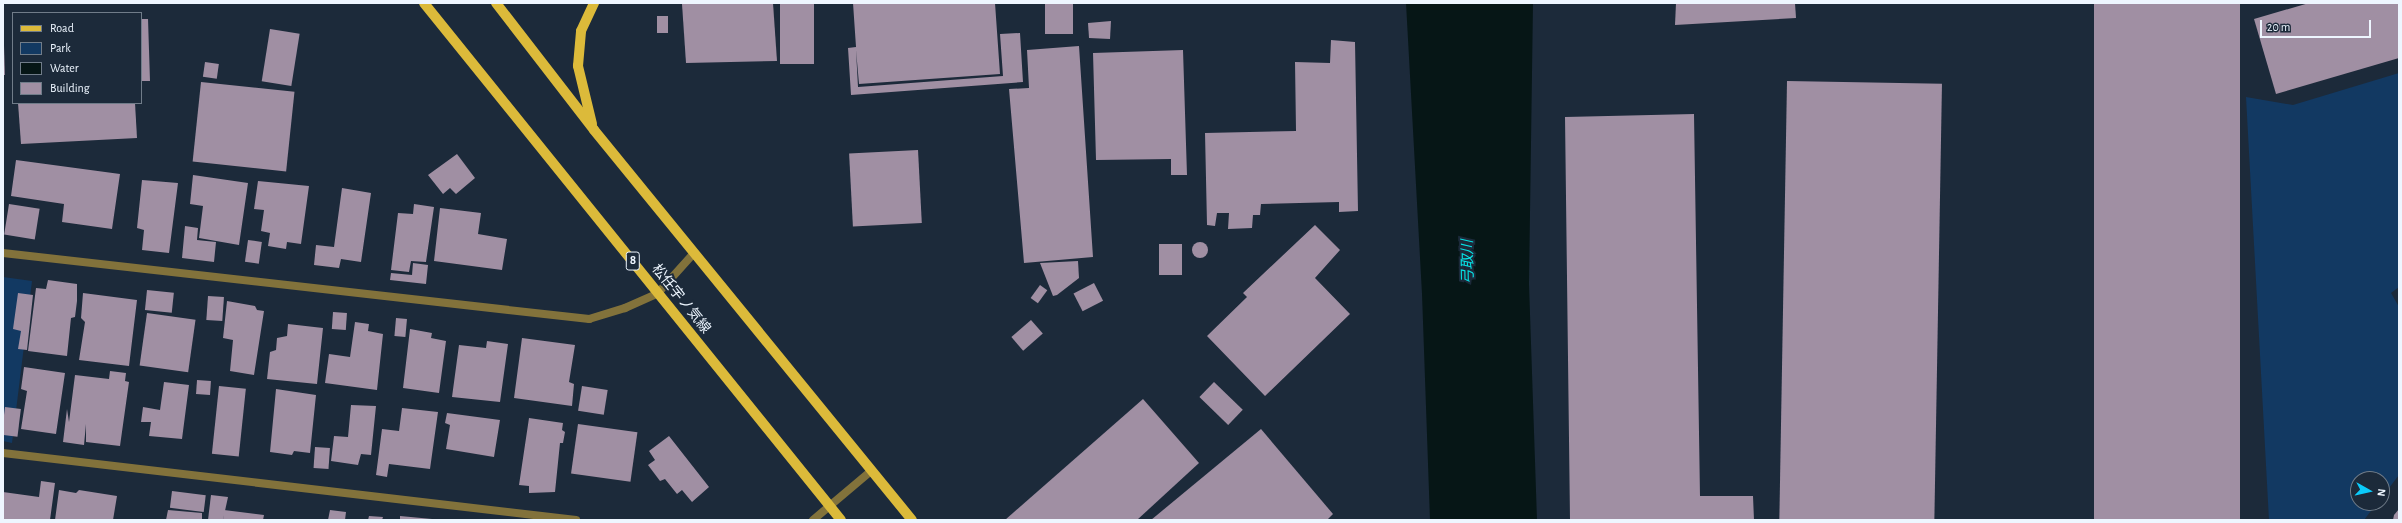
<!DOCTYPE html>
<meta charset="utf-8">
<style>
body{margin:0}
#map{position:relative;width:2402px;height:523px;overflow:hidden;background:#1c2a3a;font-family:"Alegreya Sans","Noto Sans JP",sans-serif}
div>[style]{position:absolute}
.green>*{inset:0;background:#123962}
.water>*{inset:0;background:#061616}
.building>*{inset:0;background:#a08fa3;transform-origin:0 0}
.round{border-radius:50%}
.minor>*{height:8px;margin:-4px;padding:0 4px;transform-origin:4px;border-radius:4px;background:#82723b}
.primary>*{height:10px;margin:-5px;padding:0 5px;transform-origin:5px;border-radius:5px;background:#dcba3a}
span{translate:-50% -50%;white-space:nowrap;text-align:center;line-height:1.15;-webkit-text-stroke:4px #1c2a3a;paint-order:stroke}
.shield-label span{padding:1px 3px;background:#1c2a3a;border:1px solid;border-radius:3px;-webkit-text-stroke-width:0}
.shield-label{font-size:13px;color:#eef6ff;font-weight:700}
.street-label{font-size:14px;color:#eef6ff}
.water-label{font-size:15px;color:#06e3e6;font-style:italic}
.frame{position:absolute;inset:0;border:4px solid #eef6ff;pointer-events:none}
.legend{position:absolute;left:12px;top:12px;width:130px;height:92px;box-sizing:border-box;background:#1c2a3a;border:1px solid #707c89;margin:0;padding:5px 7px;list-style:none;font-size:12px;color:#eef6ff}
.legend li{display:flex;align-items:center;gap:8px;height:20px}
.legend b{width:20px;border:1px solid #707c89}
.north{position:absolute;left:2350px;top:471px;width:40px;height:40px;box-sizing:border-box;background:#1c2a3a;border:1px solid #707c89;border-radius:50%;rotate:98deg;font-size:11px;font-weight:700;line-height:16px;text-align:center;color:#eef6ff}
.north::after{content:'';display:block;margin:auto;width:14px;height:18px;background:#0bcafa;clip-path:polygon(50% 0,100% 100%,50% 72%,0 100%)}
.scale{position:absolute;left:2260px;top:20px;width:111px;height:18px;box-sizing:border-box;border:2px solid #eef6ff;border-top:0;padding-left:5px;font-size:12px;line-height:14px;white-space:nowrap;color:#eef6ff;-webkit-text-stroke:3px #1c2a3a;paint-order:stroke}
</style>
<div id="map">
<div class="green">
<div style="clip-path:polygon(2399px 73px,2399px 287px,2391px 293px,2399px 307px,2399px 475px,2382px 497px,2382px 479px,2358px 479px,2358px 503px,2377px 503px,2364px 520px,2269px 520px,2246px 97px,2293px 105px)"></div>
<div style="clip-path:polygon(3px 277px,32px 281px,12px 443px,3px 441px)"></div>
</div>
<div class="water">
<div style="clip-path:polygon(1406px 3px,1533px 3px,1529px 284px,1537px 520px,1430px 520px,1422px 294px)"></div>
</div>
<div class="building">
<div style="clip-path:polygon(703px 3px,773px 3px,777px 61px,686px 63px,682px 4px)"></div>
<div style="left:780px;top:3px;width:34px;height:61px"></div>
<div style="clip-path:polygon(853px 3px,995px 3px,1000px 74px,859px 84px,856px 50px,858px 87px,1003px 76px,1000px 34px,1020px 33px,1023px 82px,851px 95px,848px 48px,856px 47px)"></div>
<div style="left:1045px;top:3px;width:28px;height:31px"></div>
<div style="clip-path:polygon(1676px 3px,1795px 3px,1796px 18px,1675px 25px)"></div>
<div style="left:2094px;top:3px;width:146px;height:517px"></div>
<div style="clip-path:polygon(2309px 3px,2399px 3px,2399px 58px,2276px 94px,2254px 19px)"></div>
<div style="left:657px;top:16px;width:11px;height:17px"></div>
<div style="clip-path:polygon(141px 19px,148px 19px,150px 81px,141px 81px)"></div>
<div style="clip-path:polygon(1111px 21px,1110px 39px,1089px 38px,1088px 23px)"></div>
<div style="left:270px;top:29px;width:30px;height:53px;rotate:9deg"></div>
<div style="clip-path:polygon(1331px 40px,1355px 42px,1358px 211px,1339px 212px,1339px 202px,1261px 204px,1260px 215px,1253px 215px,1252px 228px,1228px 229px,1229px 213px,1217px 213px,1215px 226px,1207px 225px,1205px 133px,1296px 131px,1295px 62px,1330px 63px)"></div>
<div style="clip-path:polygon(3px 46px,4px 46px,5px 75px,3px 75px)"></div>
<div style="clip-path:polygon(1079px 46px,1093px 257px,1024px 263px,1009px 89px,1029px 88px,1027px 50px)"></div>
<div style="clip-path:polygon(1183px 50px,1187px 175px,1171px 175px,1171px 159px,1096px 160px,1093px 53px)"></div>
<div style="left:205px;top:62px;width:14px;height:15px;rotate:8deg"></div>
<div style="left:1787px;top:81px;width:155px;height:439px;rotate:1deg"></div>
<div style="left:201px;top:82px;width:94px;height:80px;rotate:6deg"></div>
<div style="clip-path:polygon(18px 103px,135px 103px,137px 138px,21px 144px)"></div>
<div style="clip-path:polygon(1694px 114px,1700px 496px,1753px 496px,1754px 520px,1570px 520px,1565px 117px)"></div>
<div style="left:918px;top:150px;width:73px;height:69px;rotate:87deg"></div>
<div style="clip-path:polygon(457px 154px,475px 178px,456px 194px,450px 188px,443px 194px,428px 175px)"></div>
<div style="clip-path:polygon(16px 160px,120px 174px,112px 229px,62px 222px,64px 204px,11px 196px)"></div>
<div style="clip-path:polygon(193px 175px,248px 183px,239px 245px,199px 238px,203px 206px,190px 204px)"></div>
<div style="clip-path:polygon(142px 180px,178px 183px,169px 253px,142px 250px,144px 230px,137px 228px)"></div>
<div style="clip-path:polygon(258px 181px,309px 186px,301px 244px,287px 242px,286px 249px,268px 246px,270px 233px,261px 231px,264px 210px,254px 209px)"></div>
<div style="clip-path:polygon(342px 188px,371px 193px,361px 262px,341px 259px,339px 268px,314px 265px,316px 245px,334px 247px)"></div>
<div style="left:9px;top:204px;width:31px;height:31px;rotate:9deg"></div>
<div style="clip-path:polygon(414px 204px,434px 207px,426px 262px,411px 261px,409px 272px,391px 270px,398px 213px,413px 214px)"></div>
<div style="clip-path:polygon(440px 208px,481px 213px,478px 234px,507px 239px,502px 270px,434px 261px)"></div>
<div style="clip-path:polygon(1315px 225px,1340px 250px,1315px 278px,1350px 314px,1265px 396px,1207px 336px,1247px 297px,1243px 293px)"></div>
<div style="clip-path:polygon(185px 226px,198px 228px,197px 240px,216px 242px,214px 262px,182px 258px)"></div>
<div style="left:248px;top:240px;width:14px;height:22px;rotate:8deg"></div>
<div class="round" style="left:1192px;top:242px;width:16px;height:16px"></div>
<div style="left:1159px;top:244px;width:23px;height:31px"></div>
<div style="clip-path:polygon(1078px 261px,1079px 278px,1057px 295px,1053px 296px,1040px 263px)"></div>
<div style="clip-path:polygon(413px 263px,428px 265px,426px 284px,390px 280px,391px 273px,412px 275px)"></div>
<div style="clip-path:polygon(48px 280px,77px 284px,77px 301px,75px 317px,71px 318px,67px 356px,28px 351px,36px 288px,46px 289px)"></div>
<div style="left:1094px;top:283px;width:20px;height:23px;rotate:63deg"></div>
<div style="left:1040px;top:285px;width:9px;height:16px;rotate:36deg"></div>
<div style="left:147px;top:290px;width:27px;height:20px;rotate:6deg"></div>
<div style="clip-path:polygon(18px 293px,33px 295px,27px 350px,18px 349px,21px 331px,13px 329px)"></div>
<div style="clip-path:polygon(83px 293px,137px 300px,129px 366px,79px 360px,85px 322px,81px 318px)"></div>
<div style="left:208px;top:296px;width:16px;height:24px;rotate:4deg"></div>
<div style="clip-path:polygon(227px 301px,255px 306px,257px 310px,264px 311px,254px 375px,230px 371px,233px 340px,223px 338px)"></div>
<div style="left:333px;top:312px;width:14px;height:17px;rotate:4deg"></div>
<div style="left:147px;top:313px;width:49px;height:53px;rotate:8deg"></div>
<div style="left:396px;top:318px;width:11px;height:18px;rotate:5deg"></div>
<div style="left:1031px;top:320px;width:18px;height:26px;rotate:49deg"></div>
<div style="clip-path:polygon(355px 322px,369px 324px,368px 331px,383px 334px,377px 390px,325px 383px,329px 354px,350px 357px)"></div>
<div style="clip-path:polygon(288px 324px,323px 328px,317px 384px,267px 379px,270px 352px,276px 350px,277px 338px,287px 336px)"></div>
<div style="clip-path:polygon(410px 329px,432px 333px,431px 338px,446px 341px,439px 393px,403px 388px)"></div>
<div style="clip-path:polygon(522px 338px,575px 345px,569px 382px,574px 384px,572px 406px,514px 398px)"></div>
<div style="clip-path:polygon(487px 341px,508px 344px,500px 402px,452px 397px,459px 345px,486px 348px)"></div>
<div style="clip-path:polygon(24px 367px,65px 373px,56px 434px,21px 429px,27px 391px,21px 389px)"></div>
<div style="clip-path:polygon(110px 371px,126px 373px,125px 381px,129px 382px,120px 446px,86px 442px,86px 424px,84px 445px,63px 442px,67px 409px,69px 422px,75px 375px,109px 379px)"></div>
<div style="left:197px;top:380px;width:14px;height:14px;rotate:4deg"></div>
<div style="clip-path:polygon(164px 382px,189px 385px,182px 439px,149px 436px,151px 422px,141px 422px,143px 407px,160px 410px)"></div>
<div style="left:1214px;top:382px;width:40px;height:21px;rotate:44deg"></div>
<div style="left:219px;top:386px;width:27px;height:68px;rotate:6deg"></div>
<div style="left:582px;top:386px;width:26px;height:25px;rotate:9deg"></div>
<div style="clip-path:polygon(276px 389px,316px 395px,310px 453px,294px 451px,292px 455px,270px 452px)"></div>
<div style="clip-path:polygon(1143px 399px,1199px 463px,1137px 520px,1005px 520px)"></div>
<div style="clip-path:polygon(351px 405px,376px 406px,371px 455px,361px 454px,358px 465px,331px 461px,334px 436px,348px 437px)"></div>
<div style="left:5px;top:407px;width:16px;height:28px;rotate:7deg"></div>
<div style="clip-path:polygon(402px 408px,438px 412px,430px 469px,389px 464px,387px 477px,376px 475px,382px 429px,399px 431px)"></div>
<div style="clip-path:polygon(447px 413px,500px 420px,494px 457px,446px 449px,450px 425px,445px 423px)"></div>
<div style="clip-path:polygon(529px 418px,563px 423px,562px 430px,565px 432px,563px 443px,560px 443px,555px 492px,529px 493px,529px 486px,519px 485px)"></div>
<div style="left:578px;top:424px;width:60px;height:50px;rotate:8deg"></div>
<div style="clip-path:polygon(1261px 429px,1333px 514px,1327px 520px,1151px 520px)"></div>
<div style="clip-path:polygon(669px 436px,709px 487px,692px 502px,682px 490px,677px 494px,665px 479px,660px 481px,648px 465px,655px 460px,649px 451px)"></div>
<div style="left:315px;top:447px;width:15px;height:21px;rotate:4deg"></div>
<div style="clip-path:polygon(41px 481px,55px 483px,50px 520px,3px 520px,3px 492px,39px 497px)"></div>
<div style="clip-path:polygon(59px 490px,76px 493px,79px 490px,117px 496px,113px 520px,55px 520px)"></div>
<div style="left:172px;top:491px;width:34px;height:17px;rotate:7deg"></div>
<div style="clip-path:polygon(211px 495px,228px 497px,223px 520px,208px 520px)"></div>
<div style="clip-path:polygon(2399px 509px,2399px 520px,2393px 520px,2394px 515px)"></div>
<div style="clip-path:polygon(168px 510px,202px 513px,202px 520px,166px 520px)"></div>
<div style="clip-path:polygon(224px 510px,264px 515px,263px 520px,223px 520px)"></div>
<div style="clip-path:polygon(330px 510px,346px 512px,345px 520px,328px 520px)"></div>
<div style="clip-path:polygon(369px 516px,383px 517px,382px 520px,368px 520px)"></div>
<div style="clip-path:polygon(400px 516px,432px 519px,432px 520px,400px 520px)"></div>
</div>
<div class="minor">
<div style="left:3px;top:253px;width:590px;rotate:6.43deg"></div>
<div style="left:589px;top:319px;width:38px;rotate:-17deg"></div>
<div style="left:625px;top:308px;width:36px;rotate:-24deg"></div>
<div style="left:658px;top:293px;width:54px;rotate:-48deg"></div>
<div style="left:3px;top:453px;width:577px;rotate:6.67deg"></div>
<div style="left:813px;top:520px;width:76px;rotate:-40.2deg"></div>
</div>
<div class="primary">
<div style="left:424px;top:3px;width:664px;rotate:51.11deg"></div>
<div style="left:496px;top:3px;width:160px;rotate:52.3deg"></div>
<div style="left:594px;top:130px;width:503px;rotate:50.81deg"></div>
<div style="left:592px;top:124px;width:60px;rotate:-103.6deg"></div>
<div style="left:578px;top:66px;width:35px;rotate:-85deg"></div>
<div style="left:581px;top:31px;width:31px;rotate:-65deg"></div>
</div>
<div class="shield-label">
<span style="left:633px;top:261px">8</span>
</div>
<div class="street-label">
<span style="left:681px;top:299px;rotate:51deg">松任宇ノ気線</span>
</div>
<div class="water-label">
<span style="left:1468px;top:262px;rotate:-91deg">弓取川</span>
</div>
<div class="frame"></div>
<ul class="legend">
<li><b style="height:5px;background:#dcba3a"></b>Road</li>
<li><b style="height:11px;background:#123962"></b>Park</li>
<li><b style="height:11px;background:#061616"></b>Water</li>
<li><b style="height:11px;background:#a08fa3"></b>Building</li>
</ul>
<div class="north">N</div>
<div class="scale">20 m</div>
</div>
